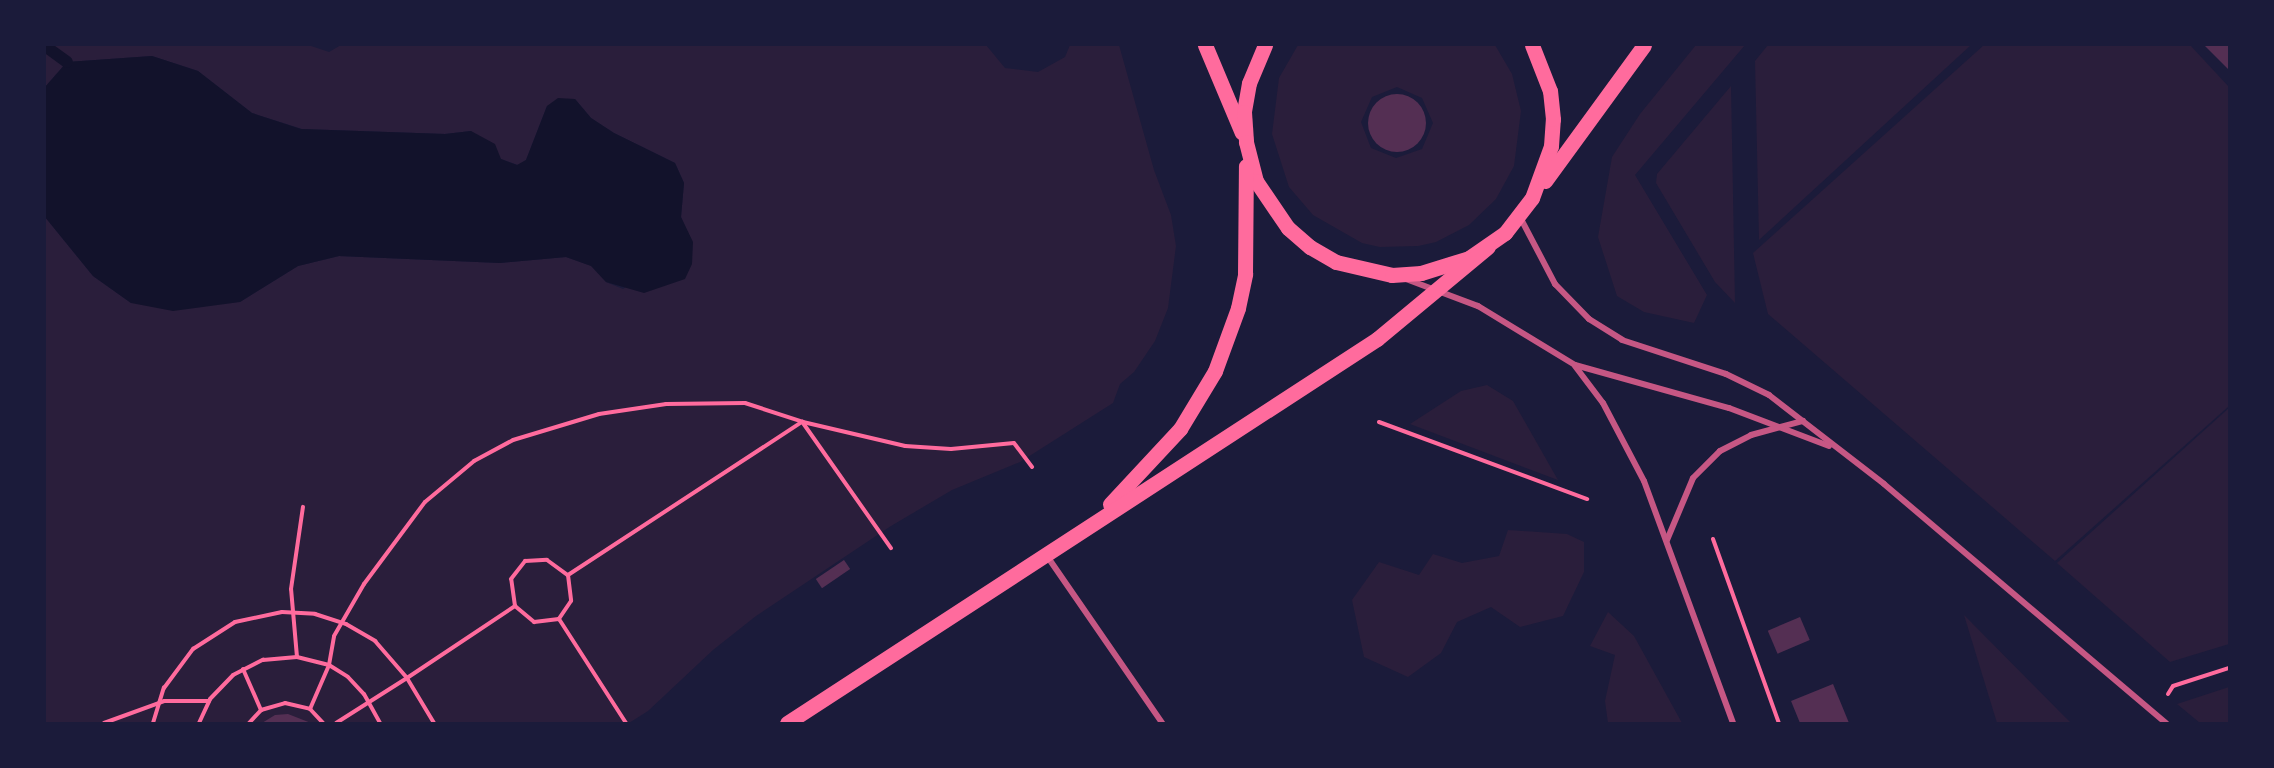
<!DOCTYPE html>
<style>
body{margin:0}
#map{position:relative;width:2274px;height:768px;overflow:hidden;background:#1b1b3a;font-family:Raleway,sans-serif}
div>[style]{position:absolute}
.green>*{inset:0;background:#2a1e3b}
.water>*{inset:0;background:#12122b}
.stream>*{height:12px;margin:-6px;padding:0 6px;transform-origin:6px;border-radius:6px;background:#12122b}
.building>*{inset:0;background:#542f53;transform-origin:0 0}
.round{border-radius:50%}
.path>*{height:4px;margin:-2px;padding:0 2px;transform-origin:2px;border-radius:2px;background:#ff6b9d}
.minor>*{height:6px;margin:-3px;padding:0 3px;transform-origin:3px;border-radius:3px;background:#c65784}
.primary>*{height:15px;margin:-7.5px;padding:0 7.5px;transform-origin:7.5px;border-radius:7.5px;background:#ff6b9d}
span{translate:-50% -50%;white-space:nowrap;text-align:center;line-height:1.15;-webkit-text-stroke:6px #1b1b3a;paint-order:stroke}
.frame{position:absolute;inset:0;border:46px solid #1b1b3a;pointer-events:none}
</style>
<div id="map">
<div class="green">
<div style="clip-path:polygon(45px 45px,308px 45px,329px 52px,341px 45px,986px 45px,1005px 68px,1038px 72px,1065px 57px,1070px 45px,1119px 45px,1154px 170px,1171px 215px,1176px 246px,1168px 308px,1155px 341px,1134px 372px,1120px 384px,1113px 403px,1020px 462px,952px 490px,891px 526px,756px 616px,713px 650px,648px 711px,629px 723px,45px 723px,45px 217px,93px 276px,131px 303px,240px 302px,298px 266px,339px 256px,500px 263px,566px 257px,592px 266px,606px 282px,623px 289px,692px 242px,681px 217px,684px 183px,675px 163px,614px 133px,591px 118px,575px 99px,547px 106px,526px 160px,518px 165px,501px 159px,471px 131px,445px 134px,302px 129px,252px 113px,198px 71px,152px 56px,67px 62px,45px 87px)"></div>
<div style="clip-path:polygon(evenodd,1298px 45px,1495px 45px,1512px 74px,1521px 111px,1514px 166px,1496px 199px,1469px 225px,1436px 242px,1418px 246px,1380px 247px,1362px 243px,1313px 215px,1289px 187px,1272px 134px,1279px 78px,1298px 45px,1397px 87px,1422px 98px,1433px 123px,1422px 149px,1396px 158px,1371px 148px,1361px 122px,1372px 97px,1397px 87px)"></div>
<div style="clip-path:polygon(1696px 45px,1745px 45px,1635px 175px,1707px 295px,1694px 323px,1644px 312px,1617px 296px,1598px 237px,1612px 157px,1640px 114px)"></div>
<div style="clip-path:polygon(1768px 45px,1971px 45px,1759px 240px,1755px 61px)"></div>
<div style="clip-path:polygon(1984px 45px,2190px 45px,2229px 87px,2229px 406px,2055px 561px,1768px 314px,1753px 253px)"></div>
<div style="clip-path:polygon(1731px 86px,1735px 303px,1715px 282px,1656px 183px,1657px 174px)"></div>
<div style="clip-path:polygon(1487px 385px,1513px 401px,1558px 480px,1410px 424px,1461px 391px)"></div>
<div style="clip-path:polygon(2229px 408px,2229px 644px,2170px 662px,2057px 563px)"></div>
<div style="clip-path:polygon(1508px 530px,1567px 534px,1584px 542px,1584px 572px,1563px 616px,1520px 627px,1491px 607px,1457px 622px,1441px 653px,1408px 677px,1364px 657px,1352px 600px,1379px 562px,1419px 575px,1433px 554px,1462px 563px,1499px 556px)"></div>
<div style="clip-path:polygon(1608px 612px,1634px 636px,1682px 723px,1608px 723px,1605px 701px,1615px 655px,1590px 646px)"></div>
<div style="clip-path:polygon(1964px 615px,2071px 723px,1997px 723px)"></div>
<div style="clip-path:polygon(2229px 687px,2229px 723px,2200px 723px,2177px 704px)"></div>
</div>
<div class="water">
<div style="clip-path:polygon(152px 56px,198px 71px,252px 113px,301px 129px,445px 134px,471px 131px,495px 144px,501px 159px,517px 165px,526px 160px,547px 106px,558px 98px,575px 99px,591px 118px,614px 133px,675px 163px,684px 183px,681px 217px,693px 242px,692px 264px,685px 279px,644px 293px,606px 282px,591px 266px,566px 257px,500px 263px,339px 256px,298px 266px,240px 302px,173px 311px,131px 303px,93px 276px,45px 217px,45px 87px,67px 62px)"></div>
</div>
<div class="stream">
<div style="left:45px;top:46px;width:27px;rotate:36deg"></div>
</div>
<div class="building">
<div style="clip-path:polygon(2204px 45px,2229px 45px,2229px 70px)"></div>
<div class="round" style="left:1368px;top:94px;width:58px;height:58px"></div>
<div style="left:844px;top:560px;width:11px;height:34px;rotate:56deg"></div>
<div style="left:1800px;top:617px;width:25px;height:35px;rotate:67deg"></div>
<div style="clip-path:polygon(1833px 684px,1849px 723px,1800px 723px,1791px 701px)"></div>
<div style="clip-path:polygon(288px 714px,311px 723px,262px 723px,275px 715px)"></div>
</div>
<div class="path">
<div style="left:1379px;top:422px;width:222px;rotate:20.3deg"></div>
<div style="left:803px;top:423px;width:153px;rotate:54.9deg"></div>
<div style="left:1713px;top:539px;width:195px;rotate:70.3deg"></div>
<div style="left:568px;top:575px;width:280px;rotate:-33.2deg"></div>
<div style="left:515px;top:606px;width:27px;rotate:-98deg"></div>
<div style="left:511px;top:579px;width:23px;rotate:-52deg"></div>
<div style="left:525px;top:561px;width:22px;rotate:-3deg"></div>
<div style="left:547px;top:560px;width:26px;rotate:36deg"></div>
<div style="left:568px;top:575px;width:26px;rotate:83deg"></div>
<div style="left:571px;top:601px;width:22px;rotate:124deg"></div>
<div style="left:559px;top:619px;width:124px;rotate:57.2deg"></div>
<div style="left:297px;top:657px;width:68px;rotate:-95deg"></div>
<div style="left:291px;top:589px;width:83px;rotate:-81.7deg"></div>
<div style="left:243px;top:669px;width:45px;rotate:66.3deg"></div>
<div style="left:2168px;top:694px;width:9px;rotate:-58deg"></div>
<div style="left:2173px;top:686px;width:59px;rotate:-17.8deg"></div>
<div style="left:310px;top:709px;width:48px;rotate:-66.6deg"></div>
<div style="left:329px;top:665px;width:29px;rotate:-80deg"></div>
<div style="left:334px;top:636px;width:60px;rotate:-60deg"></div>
<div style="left:364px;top:584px;width:102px;rotate:-53.4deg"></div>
<div style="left:425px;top:502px;width:64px;rotate:-39.9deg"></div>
<div style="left:474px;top:461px;width:44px;rotate:-28.3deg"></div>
<div style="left:513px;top:440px;width:90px;rotate:-16.8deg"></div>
<div style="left:599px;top:414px;width:68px;rotate:-8.5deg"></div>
<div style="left:666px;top:404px;width:79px;rotate:-0.7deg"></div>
<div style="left:745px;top:403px;width:61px;rotate:18.1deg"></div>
<div style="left:803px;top:422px;width:105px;rotate:13.2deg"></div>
<div style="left:905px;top:446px;width:46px;rotate:3.7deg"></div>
<div style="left:951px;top:449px;width:63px;rotate:-5.4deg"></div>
<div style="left:1014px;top:443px;width:30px;rotate:53deg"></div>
<div style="left:104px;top:723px;width:64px;rotate:-20.1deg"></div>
<div style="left:164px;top:701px;width:45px"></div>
<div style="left:153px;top:723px;width:37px;rotate:-73deg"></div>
<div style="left:164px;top:688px;width:49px;rotate:-53.4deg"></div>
<div style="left:193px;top:649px;width:50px;rotate:-32.7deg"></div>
<div style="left:235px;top:622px;width:48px;rotate:-12deg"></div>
<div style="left:282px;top:612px;width:33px;rotate:3deg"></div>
<div style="left:315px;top:614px;width:33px;rotate:18deg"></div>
<div style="left:346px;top:624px;width:34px;rotate:30deg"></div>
<div style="left:375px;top:641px;width:49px;rotate:49.1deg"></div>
<div style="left:407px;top:678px;width:84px;rotate:147.6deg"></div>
<div style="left:199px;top:723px;width:26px;rotate:-65deg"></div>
<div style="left:210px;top:699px;width:33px;rotate:-46deg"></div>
<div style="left:233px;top:675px;width:34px;rotate:-27deg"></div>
<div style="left:263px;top:660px;width:34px;rotate:-5deg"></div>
<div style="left:297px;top:657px;width:33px;rotate:14deg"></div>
<div style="left:329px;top:665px;width:22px;rotate:32deg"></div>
<div style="left:348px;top:677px;width:23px;rotate:47deg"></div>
<div style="left:364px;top:694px;width:33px;rotate:61deg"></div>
<div style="left:249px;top:723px;width:18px;rotate:-47deg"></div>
<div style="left:261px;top:710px;width:25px;rotate:-16deg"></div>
<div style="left:285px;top:703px;width:26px;rotate:13deg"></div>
<div style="left:310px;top:709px;width:19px;rotate:47deg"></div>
<div style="left:434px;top:723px;width:52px;rotate:-121deg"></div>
<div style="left:407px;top:678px;width:130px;rotate:-33.7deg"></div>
<div style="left:515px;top:606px;width:25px;rotate:40deg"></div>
<div style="left:534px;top:622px;width:25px;rotate:-7deg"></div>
</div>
<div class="minor">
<div style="left:1520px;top:217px;width:76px;rotate:62.4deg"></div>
<div style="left:1555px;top:284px;width:49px;rotate:45.8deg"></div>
<div style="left:1589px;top:319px;width:39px;rotate:32deg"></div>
<div style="left:1622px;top:340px;width:109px;rotate:18.1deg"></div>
<div style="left:1726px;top:374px;width:48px;rotate:26deg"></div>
<div style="left:1769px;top:395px;width:145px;rotate:37.7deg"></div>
<div style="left:1884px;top:484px;width:370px;rotate:40.3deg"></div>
<div style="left:1406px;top:279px;width:77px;rotate:20.6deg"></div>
<div style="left:1478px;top:306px;width:114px;rotate:31.3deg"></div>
<div style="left:1575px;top:365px;width:160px;rotate:15.6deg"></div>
<div style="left:1729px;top:408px;width:107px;rotate:20.8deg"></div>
<div style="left:1575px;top:366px;width:46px;rotate:52.9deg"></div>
<div style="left:1603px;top:403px;width:88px;rotate:62.3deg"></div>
<div style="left:1644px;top:481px;width:258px;rotate:69.8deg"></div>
<div style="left:1667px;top:540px;width:67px;rotate:-67.2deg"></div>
<div style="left:1693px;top:478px;width:38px;rotate:-45deg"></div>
<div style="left:1720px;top:451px;width:35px;rotate:-27deg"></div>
<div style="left:1751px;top:435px;width:54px;rotate:-15.1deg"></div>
<div style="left:1047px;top:556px;width:203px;rotate:55.4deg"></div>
</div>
<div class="primary">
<div style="left:1205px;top:45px;width:95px;rotate:67.2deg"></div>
<div style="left:1265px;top:45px;width:41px;rotate:112.8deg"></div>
<div style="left:1249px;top:83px;width:29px;rotate:100deg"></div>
<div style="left:1244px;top:112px;width:30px;rotate:86deg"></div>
<div style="left:1246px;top:142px;width:40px;rotate:75.6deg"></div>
<div style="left:1256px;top:181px;width:57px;rotate:55.8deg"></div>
<div style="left:1288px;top:228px;width:29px;rotate:41deg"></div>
<div style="left:1310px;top:247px;width:30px;rotate:30deg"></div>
<div style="left:1336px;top:262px;width:57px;rotate:13.1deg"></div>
<div style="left:1392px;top:275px;width:29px;rotate:-4deg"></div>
<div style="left:1421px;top:273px;width:50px;rotate:-17.4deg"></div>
<div style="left:1469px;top:258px;width:44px;rotate:-34.8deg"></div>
<div style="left:1505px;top:233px;width:44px;rotate:-52.4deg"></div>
<div style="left:1532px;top:198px;width:55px;rotate:-69.9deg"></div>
<div style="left:1551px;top:146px;width:27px;rotate:-86deg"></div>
<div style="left:1553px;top:119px;width:28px;rotate:-96deg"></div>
<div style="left:1550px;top:91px;width:49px;rotate:-111.4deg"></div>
<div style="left:1545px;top:181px;width:168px;rotate:-53.9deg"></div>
<div style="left:1110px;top:504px;width:103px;rotate:-47deg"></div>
<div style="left:1180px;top:429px;width:68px;rotate:-58.9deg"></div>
<div style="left:1215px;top:371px;width:67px;rotate:-69.9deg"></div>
<div style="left:1238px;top:308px;width:35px;rotate:-78deg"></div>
<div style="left:1245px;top:274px;width:108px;rotate:-89.5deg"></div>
<div style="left:787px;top:723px;width:704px;rotate:-33.06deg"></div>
<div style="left:1377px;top:339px;width:144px;rotate:-39.7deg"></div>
</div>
<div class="frame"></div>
</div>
